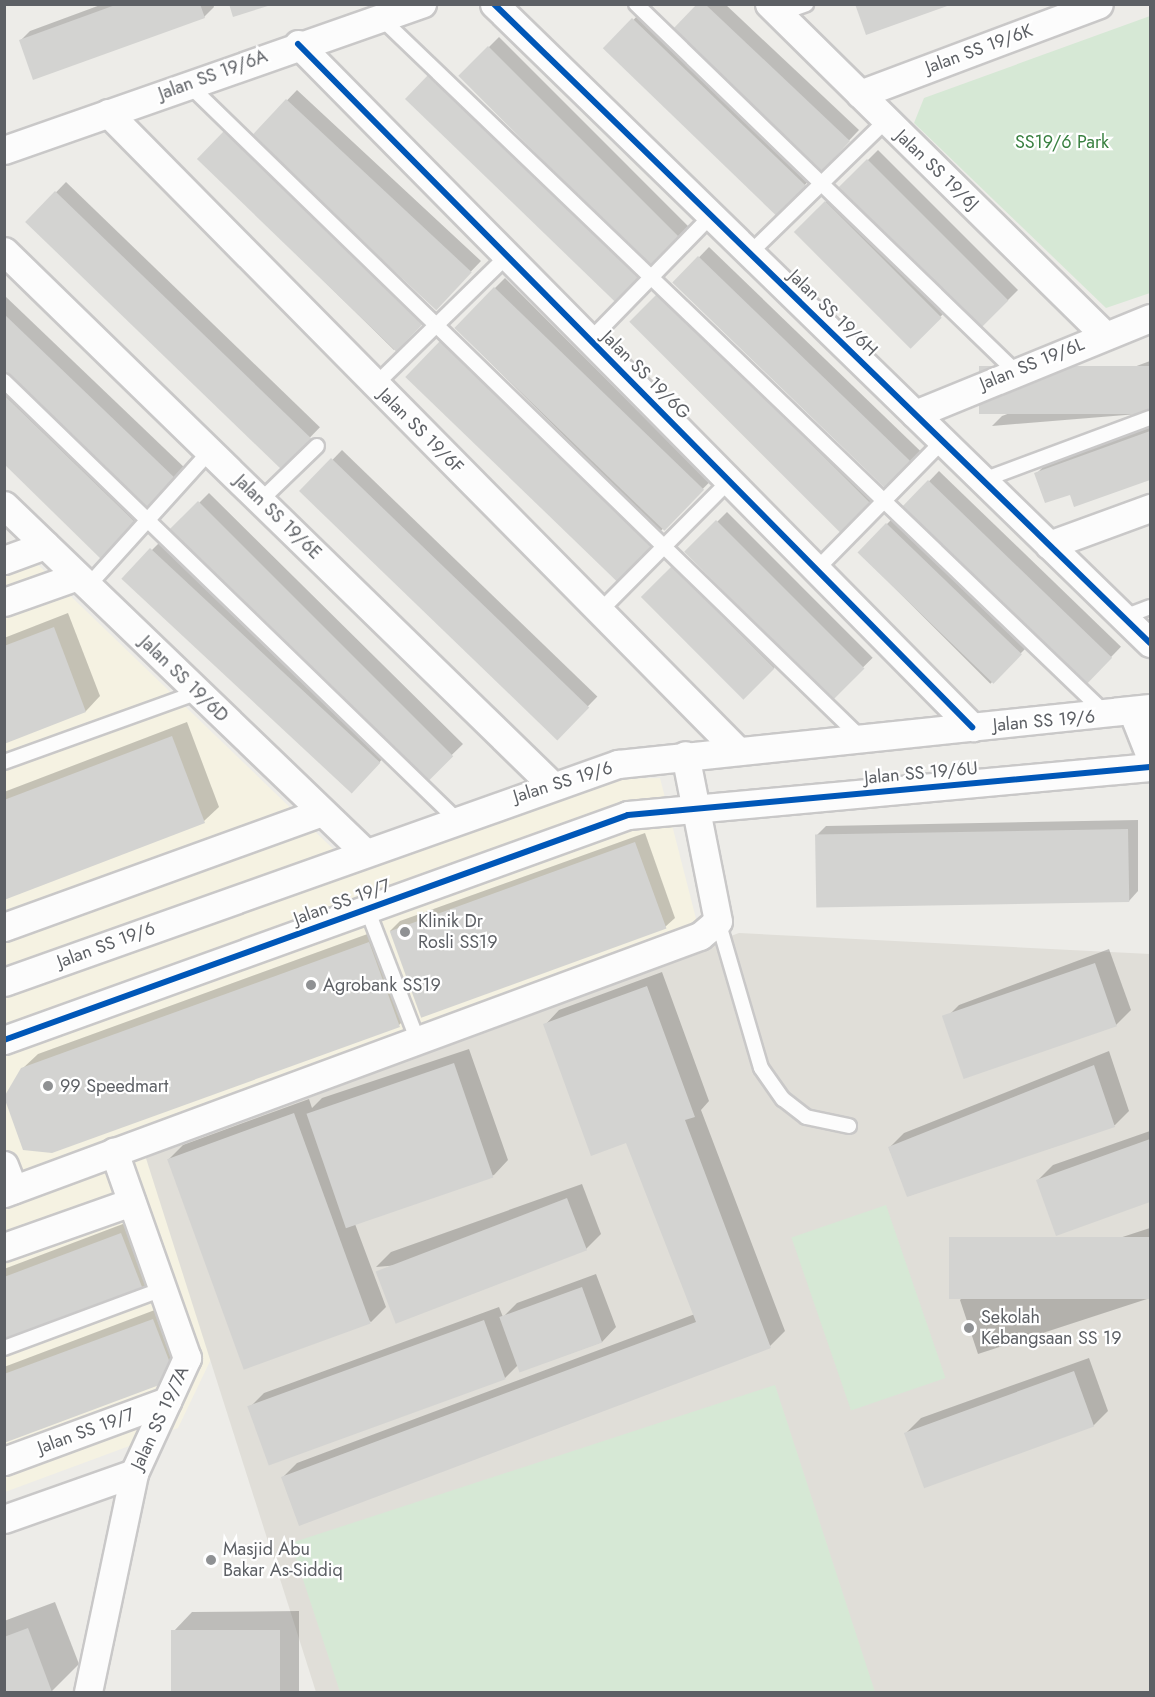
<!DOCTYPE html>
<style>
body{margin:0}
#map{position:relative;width:1155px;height:1697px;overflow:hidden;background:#edece8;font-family:Jost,sans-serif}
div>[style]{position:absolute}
.commercial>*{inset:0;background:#f5f2e2}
.education>*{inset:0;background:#e0ded8}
.green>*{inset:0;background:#d6e8d5;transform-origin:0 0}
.shadow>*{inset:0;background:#0003;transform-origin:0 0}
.building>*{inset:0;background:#d3d3d1;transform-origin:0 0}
.roads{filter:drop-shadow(2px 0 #c9c8c8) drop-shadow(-2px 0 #c9c8c8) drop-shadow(0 2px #c9c8c8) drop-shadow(0 -2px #c9c8c8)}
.service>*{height:14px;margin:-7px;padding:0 7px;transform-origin:7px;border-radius:7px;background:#fcfcfc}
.minor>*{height:27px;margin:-13.5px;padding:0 13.5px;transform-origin:13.5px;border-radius:13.5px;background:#fcfcfc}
.cycleway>*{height:6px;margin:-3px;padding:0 3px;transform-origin:3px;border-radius:3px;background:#0057b8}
.dots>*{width:16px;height:16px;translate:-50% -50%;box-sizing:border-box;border:3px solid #fff;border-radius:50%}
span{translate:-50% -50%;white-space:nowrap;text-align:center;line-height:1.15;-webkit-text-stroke:4.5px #fff;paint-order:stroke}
.street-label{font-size:18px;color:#5d6065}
.park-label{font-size:18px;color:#398040}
.poi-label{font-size:18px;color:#5d6065}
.left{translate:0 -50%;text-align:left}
.frame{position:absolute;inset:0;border:6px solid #5d6065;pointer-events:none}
</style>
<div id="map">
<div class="commercial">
<div style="clip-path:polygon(28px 555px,354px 869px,606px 779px,660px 778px,703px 946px,145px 1152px,213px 1355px,178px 1428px,5px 1492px,5px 564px)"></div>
</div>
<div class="education">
<div style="clip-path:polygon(739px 933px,1150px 954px,1150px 1692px,316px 1692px,144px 1152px)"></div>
</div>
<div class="green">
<div style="clip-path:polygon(1150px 16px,1150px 293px,1106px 308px,914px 123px,924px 98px)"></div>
<div style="left:886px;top:1205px;width:183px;height:100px;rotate:71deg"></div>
<div style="clip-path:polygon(775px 1385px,875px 1692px,340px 1692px,291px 1543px)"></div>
</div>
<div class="shadow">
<div style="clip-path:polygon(103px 4px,213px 4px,214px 7px,204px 17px,20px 41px,30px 31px)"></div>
<div style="clip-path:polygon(699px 4px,725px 4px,859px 130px,822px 169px)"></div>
<div style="left:643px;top:10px;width:238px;height:54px;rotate:44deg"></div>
<div style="left:499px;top:37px;width:269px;height:54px;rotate:45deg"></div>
<div style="left:441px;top:64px;width:289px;height:49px;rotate:44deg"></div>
<div style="clip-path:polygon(297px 90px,481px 261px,436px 308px,300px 182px,431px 314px,394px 350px,199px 158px,235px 122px,251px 138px)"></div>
<div style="left:878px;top:150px;width:198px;height:52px;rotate:45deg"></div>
<div style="left:66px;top:182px;width:353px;height:56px;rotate:44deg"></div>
<div style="left:836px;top:192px;width:162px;height:57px;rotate:45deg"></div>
<div style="left:709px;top:247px;width:297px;height:50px;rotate:44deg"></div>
<div style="left:505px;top:278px;width:289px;height:70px;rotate:45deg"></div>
<div style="left:670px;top:284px;width:297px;height:54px;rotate:44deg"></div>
<div style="clip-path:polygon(4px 295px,187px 470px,103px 559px,4px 462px)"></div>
<div style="left:451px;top:332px;width:292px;height:63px;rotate:44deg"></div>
<div style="clip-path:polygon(1150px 361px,1150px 413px,992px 426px,1002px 416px)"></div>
<div style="clip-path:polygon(1150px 426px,1150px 478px,1075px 505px,1071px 493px,1036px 474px,1046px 464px)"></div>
<div style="left:342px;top:450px;width:355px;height:58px;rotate:44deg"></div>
<div style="left:939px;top:471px;width:253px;height:53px;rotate:44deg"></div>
<div style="clip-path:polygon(209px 493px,463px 744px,422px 784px,389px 752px,360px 783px,123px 579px)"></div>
<div style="left:727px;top:512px;width:206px;height:57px;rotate:45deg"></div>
<div style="left:897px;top:514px;width:186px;height:54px;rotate:45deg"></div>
<div style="left:683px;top:558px;width:142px;height:56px;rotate:45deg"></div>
<div style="clip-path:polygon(68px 613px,100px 696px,86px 711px,4px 742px,4px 638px)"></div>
<div style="clip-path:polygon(187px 722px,219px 807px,204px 821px,4px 898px,4px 792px)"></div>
<div style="clip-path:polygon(1138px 820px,1138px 891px,1129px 901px,816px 836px,826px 826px)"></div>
<div style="clip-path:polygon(645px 833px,675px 918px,665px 927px,390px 931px,400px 921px)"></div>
<div style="clip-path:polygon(384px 928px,414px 1010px,399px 1025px,22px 1069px,38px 1054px)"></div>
<div style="clip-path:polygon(1109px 949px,1131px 1010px,1116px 1025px,944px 1020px,959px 1005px)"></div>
<div style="clip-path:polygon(662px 972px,709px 1101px,701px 1110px,785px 1331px,770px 1346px,282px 1478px,297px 1463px,695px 1314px,627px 1141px,545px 1025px,559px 1010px)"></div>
<div style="clip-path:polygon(469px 1049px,508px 1160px,494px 1175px,355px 1224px,386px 1307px,371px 1322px,168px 1160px,183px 1145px,309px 1099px,312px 1108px,322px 1098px)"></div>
<div style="clip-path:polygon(1109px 1051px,1129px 1111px,1115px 1125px,908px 1196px,889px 1148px,904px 1133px)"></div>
<div style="clip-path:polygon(1150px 1131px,1150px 1201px,1057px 1234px,1038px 1180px,1053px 1165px)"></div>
<div style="clip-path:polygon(582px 1184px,601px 1234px,586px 1249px,376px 1267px,391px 1252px)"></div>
<div style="clip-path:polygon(136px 1219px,158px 1276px,143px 1291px,4px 1343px,4px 1269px)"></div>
<div style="clip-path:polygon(1150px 1228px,1150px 1298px,978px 1354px,960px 1300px,975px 1285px)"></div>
<div style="clip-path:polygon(596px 1274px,616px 1327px,602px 1342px,521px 1371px,519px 1364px,505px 1378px,249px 1408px,264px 1393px,499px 1307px,503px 1317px,517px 1303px)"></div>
<div style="clip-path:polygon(168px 1305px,184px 1364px,4px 1441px,4px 1367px)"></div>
<div style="clip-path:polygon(1089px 1358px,1108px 1411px,1093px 1426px,906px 1433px,921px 1418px)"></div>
<div style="clip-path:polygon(55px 1602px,79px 1664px,51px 1692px,4px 1692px,4px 1621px)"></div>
<div style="clip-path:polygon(299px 1611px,299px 1692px,174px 1692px,173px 1632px,192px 1612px)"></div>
</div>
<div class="building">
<div style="clip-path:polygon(118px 4px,200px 4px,205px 18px,33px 80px,19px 40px)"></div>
<div style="clip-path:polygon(229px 4px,271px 4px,271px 5px,233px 17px)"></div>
<div style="clip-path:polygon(697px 4px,705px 4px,850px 141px,822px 171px,672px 30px)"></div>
<div style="clip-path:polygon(855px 4px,950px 4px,950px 5px,866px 35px)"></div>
<div style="left:632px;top:18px;width:242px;height:42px;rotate:44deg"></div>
<div style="left:488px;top:46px;width:272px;height:42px;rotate:45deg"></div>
<div style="left:430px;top:73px;width:292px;height:36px;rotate:44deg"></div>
<div style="left:286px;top:99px;width:254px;height:52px;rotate:43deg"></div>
<div style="left:224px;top:131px;width:277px;height:39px;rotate:44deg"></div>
<div style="left:867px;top:159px;width:200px;height:40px;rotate:45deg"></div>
<div style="left:55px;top:191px;width:356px;height:43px;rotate:44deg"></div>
<div style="left:825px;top:201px;width:165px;height:44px;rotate:45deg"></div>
<div style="left:698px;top:256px;width:300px;height:37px;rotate:44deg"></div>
<div style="left:494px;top:287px;width:292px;height:57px;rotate:44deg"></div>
<div style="left:659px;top:292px;width:301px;height:42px;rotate:45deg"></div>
<div style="clip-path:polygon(4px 314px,178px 481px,147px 513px,4px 376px)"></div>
<div style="left:440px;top:341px;width:295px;height:50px;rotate:44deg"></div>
<div style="left:1150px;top:366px;width:48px;height:171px;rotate:90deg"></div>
<div style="clip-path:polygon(4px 395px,138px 525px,103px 561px,4px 464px)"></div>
<div style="clip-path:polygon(1150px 431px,1150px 480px,1074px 507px,1070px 495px,1045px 503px,1034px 473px)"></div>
<div style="left:331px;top:458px;width:359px;height:46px;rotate:44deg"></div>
<div style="left:928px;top:480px;width:256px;height:40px;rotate:44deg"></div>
<div style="left:198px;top:501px;width:361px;height:45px;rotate:45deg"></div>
<div style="left:716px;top:520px;width:210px;height:45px;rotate:45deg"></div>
<div style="left:886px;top:523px;width:189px;height:41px;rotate:44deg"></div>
<div style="left:150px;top:548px;width:315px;height:42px;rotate:43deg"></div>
<div style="left:672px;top:566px;width:145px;height:44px;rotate:45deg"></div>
<div style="clip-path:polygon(54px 627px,86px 712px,4px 744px,4px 646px)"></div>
<div style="clip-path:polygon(172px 736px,205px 823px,4px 900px,4px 800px)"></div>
<div style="left:1128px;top:829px;width:73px;height:313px;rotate:89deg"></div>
<div style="left:635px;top:842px;width:92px;height:261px;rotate:70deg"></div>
<div style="clip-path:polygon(369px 942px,400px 1027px,52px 1153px,23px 1150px,4px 1097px,21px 1068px)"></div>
<div style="left:1095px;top:963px;width:67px;height:162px;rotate:71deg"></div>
<div style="clip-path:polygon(647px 986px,695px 1117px,685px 1120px,771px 1348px,299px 1526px,281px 1477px,696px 1322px,626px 1143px,591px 1156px,543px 1024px)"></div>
<div style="left:454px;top:1063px;width:121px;height:156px;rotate:71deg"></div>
<div style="clip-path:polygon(1094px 1065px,1115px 1127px,907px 1197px,888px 1147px)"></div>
<div style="left:294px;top:1113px;width:224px;height:135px;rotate:70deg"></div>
<div style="clip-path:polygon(1150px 1139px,1150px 1202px,1056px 1236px,1036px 1180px)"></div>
<div style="left:567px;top:1198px;width:56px;height:205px;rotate:69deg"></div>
<div style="clip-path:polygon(121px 1233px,144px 1292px,4px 1345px,4px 1277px)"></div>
<div style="left:1150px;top:1237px;width:62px;height:201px;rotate:90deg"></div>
<div style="left:582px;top:1287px;width:59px;height:88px;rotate:70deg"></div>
<div style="clip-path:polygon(153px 1319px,172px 1368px,170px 1381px,4px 1443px,4px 1374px)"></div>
<div style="left:484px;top:1320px;width:63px;height:252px;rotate:70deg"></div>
<div style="left:1074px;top:1371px;width:59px;height:181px;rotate:70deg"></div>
<div style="clip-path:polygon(28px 1628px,52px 1692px,4px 1692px,4px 1637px)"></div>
<div style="left:280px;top:1630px;width:62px;height:109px;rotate:90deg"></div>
</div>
<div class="roads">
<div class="service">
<div style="left:636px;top:4px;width:526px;rotate:44.08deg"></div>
<div style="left:779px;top:14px;width:29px;rotate:-20deg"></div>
<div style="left:381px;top:18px;width:1002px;rotate:43.83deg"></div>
<div style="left:188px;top:84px;width:937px;rotate:44.18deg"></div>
<div style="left:750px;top:253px;width:191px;rotate:-44.2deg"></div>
<div style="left:590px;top:340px;width:173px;rotate:-45.7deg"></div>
<div style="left:4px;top:381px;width:628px;rotate:44.1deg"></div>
<div style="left:376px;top:384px;width:183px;rotate:-44.3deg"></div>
<div style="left:983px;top:480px;width:178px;rotate:-20.4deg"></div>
<div style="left:260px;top:501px;width:79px;rotate:-44deg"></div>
<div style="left:817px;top:569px;width:180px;rotate:-45.5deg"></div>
<div style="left:88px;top:586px;width:182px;rotate:-47.9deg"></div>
<div style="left:600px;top:611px;width:183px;rotate:-45.2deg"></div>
<div style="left:1124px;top:617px;width:28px;rotate:-21deg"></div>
<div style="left:4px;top:762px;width:206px;rotate:-19.8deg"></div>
<div style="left:367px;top:909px;width:142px;rotate:68.9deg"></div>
<div style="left:718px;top:921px;width:153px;rotate:73.7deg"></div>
<div style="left:761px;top:1068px;width:38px;rotate:55deg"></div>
<div style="left:783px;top:1099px;width:29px;rotate:38deg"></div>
<div style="left:806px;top:1117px;width:44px;rotate:11.8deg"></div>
<div style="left:4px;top:1348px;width:170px;rotate:-20.4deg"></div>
</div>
<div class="minor">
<div style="left:494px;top:4px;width:916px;rotate:44.25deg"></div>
<div style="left:769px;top:4px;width:472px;rotate:44.6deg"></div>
<div style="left:298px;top:44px;width:960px;rotate:45.38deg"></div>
<div style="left:860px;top:94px;width:255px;rotate:-20.6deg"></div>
<div style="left:108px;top:113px;width:892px;rotate:45.36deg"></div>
<div style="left:4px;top:150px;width:443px;rotate:-19.3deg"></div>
<div style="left:4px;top:251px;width:764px;rotate:44.26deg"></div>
<div style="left:915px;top:414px;width:254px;rotate:-22.2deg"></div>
<div style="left:4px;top:505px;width:499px;rotate:43.9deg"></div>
<div style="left:1049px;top:545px;width:108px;rotate:-20.1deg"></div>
<div style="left:4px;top:560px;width:44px;rotate:-20.1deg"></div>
<div style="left:4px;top:602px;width:78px;rotate:-19.4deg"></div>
<div style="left:1133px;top:713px;width:46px;rotate:68.4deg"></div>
<div style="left:4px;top:927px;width:338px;rotate:-19.9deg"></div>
<div style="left:4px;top:982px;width:652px;rotate:-19.55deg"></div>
<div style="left:618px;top:764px;width:535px;rotate:-6.01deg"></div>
<div style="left:4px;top:1040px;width:663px;rotate:-19.83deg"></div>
<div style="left:628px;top:815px;width:524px;rotate:-5.25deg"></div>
<div style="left:4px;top:1165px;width:26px;rotate:69deg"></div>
<div style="left:4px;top:1193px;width:742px;rotate:-20.27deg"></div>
<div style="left:700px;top:936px;width:23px;rotate:-40deg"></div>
<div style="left:718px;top:921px;width:169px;rotate:-101.2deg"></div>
<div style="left:4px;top:1247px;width:135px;rotate:-19.5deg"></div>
<div style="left:4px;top:1461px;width:174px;rotate:-20.2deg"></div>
<div style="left:4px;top:1519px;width:138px;rotate:-19.5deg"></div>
<div style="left:88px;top:1692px;width:224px;rotate:-78.1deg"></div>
<div style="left:134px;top:1473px;width:127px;rotate:-65.3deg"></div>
<div style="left:187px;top:1358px;width:219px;rotate:-109.5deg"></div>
</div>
</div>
<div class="cycleway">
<div style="left:494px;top:4px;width:916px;rotate:44.25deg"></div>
<div style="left:298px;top:44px;width:960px;rotate:45.38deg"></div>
<div style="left:4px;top:1040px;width:663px;rotate:-19.83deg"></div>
<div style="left:628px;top:815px;width:524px;rotate:-5.25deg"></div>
</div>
<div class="dots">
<div style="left:405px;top:932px;background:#8f9193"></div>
<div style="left:311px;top:985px;background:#8f9193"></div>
<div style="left:48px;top:1086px;background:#8f9193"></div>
<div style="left:969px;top:1328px;background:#8f9193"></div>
<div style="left:211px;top:1560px;background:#8f9193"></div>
</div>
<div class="street-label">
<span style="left:979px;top:49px;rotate:-20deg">Jalan SS 19/6K</span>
<span style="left:213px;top:75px;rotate:-20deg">Jalan SS 19/6A</span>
<span style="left:937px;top:170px;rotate:44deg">Jalan SS 19/6J</span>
<span style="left:833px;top:313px;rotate:44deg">Jalan SS 19/6H</span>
<span style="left:1032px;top:364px;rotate:-22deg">Jalan SS 19/6L</span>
<span style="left:646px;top:375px;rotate:45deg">Jalan SS 19/6G</span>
<span style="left:421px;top:431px;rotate:45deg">Jalan SS 19/6F</span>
<span style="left:278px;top:517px;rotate:44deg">Jalan SS 19/6E</span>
<span style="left:184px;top:679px;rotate:44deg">Jalan SS 19/6D</span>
<span style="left:1044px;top:721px;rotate:-5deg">Jalan SS 19/6</span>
<span style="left:921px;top:773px;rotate:-5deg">Jalan SS 19/6U</span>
<span style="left:563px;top:782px;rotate:-17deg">Jalan SS 19/6</span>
<span style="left:342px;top:902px;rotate:-20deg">Jalan SS 19/7</span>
<span style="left:106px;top:945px;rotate:-20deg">Jalan SS 19/6</span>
<span style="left:160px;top:1418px;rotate:-65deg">Jalan SS 19/7A</span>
<span style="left:86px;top:1431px;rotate:-20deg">Jalan SS 19/7</span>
</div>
<div class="park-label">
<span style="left:1062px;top:142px">SS19/6 Park</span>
</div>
<div class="poi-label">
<span class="left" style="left:418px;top:932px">Klinik Dr<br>Rosli SS19</span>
<span class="left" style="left:323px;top:985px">Agrobank SS19</span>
<span class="left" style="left:60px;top:1086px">99 Speedmart</span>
<span class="left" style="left:981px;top:1328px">Sekolah<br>Kebangsaan SS 19</span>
<span class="left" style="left:223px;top:1560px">Masjid Abu<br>Bakar As-Siddiq</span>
</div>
<div class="frame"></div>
</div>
